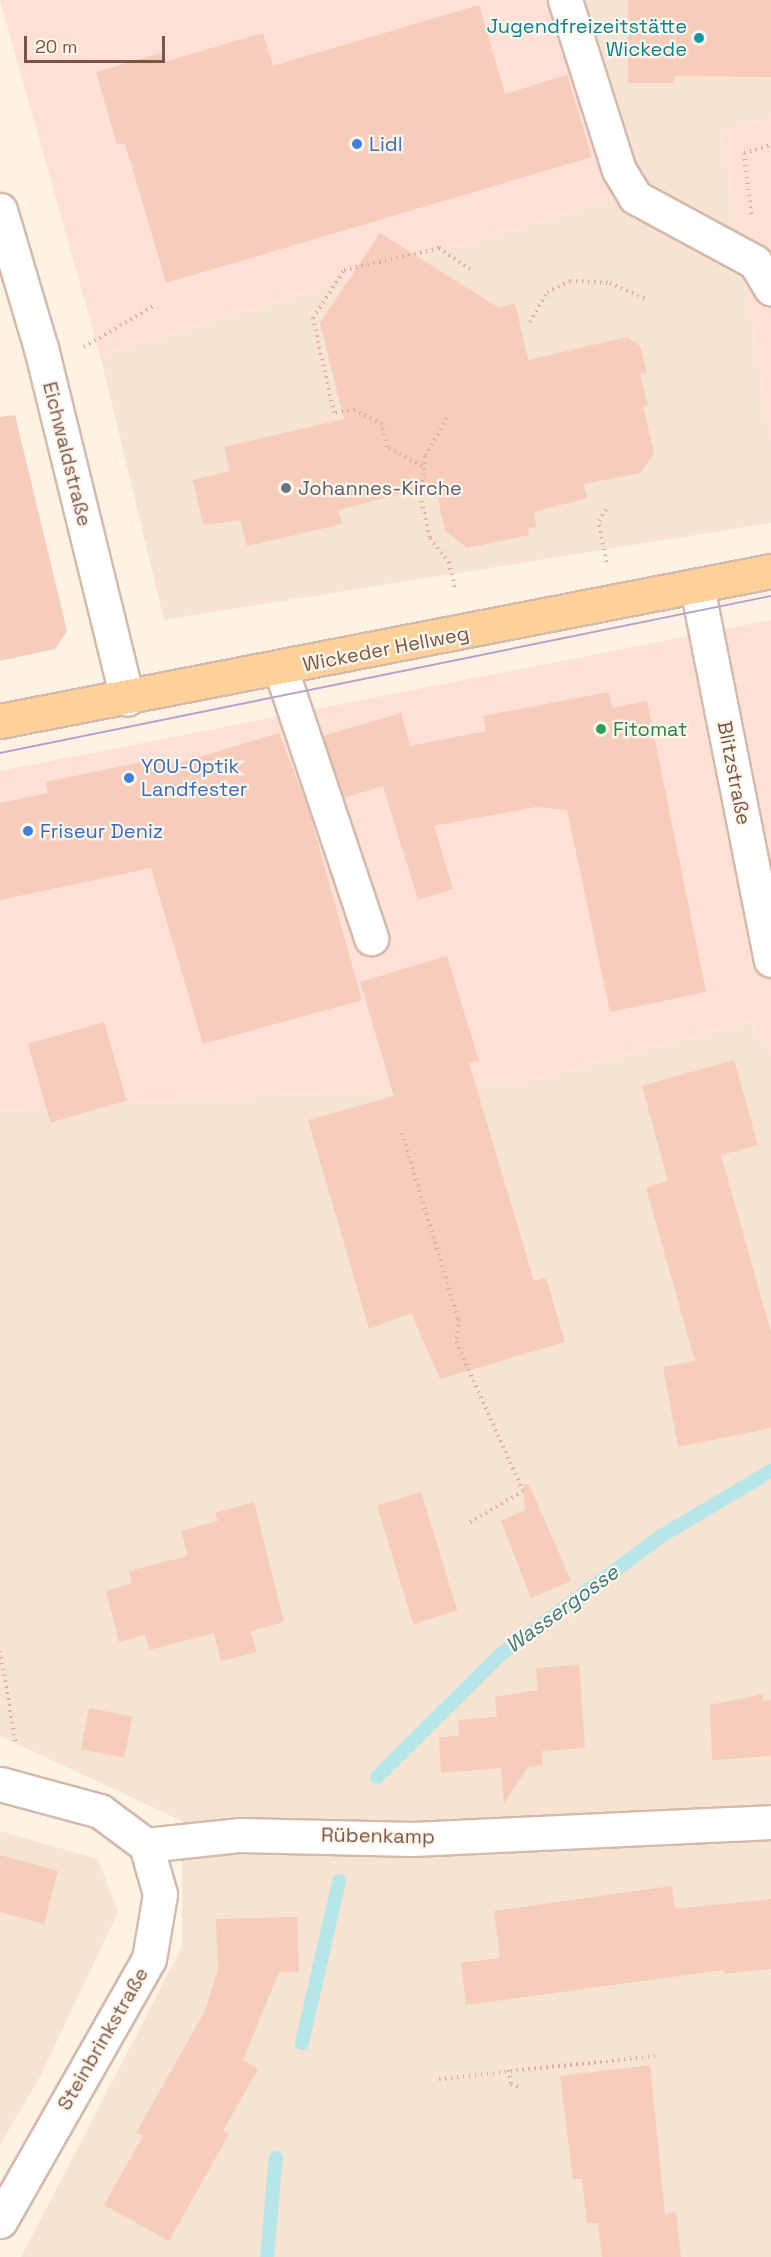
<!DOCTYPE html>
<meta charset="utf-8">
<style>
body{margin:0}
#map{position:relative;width:771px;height:2257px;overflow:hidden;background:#fef2e4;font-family:"Space Grotesk",sans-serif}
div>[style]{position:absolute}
.residential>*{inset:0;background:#f6e3d2}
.commercial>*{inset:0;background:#ffe0d7}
.stream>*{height:14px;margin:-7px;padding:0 7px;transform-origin:7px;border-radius:7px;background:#b7e6e9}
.building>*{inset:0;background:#f6ccba;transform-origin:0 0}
.path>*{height:4px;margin-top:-2px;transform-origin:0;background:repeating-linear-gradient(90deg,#dbaf9d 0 1.5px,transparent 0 6px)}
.roads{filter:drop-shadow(2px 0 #d3baac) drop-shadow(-2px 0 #d3baac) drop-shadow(0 2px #d3baac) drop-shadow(0 -2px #d3baac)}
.minor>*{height:33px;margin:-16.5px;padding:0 16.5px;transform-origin:16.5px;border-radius:16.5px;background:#fff}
.major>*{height:33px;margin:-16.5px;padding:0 16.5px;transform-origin:16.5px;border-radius:16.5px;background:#ffd19a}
.tram>*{height:1.5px;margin:-0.75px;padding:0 0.75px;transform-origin:0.75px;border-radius:0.75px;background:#b3a2c9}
.dots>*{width:16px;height:16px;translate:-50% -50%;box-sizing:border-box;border:3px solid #fff6ec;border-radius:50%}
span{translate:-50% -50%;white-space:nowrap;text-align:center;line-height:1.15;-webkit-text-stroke:4.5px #fff6ec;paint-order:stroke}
.culture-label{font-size:20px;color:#0d838f}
.right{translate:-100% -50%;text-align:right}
.shop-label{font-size:20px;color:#366cbe}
.left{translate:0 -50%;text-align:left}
.street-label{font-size:20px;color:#795547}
.worship-label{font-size:20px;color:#5b616d}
.leisure-label{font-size:20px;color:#27864d}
.water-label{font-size:21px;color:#3a7a7f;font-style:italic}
.scale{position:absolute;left:24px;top:36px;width:141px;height:27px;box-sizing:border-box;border:3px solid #795547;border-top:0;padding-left:8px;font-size:18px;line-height:21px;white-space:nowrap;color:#795547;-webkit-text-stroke:4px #fff6ec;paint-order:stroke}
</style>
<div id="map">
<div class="residential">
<div style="clip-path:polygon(586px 0,771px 0,771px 119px,722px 132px,771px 439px,771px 523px,164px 620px,100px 355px,606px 201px,633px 148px)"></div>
<div style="clip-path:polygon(752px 1021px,771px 1056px,771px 2257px,21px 2257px,182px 1947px,182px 1821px,0 1736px,0 1110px,526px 1081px)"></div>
<div style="clip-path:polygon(0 1831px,98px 1859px,118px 1912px,41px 2075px,0 2145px)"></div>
</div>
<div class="commercial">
<div style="clip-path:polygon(0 0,586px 0,633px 148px,607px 201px,100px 355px)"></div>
<div style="clip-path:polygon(771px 119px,771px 439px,722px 132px)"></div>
<div style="clip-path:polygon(771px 620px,771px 1056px,751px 1021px,526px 1081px,0 1110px,0 771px)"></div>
</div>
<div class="stream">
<div style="left:377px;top:1777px;width:173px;rotate:-44.8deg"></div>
<div style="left:500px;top:1655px;width:202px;rotate:-36.4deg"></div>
<div style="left:663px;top:1535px;width:126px;rotate:-30.7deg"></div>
<div style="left:302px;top:2043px;width:166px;rotate:-77.1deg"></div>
<div style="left:267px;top:2257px;width:100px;rotate:-84.9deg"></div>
</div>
<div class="building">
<div style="clip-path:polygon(628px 0,771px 0,771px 77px,674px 76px,674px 83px,628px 83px)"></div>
<div style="clip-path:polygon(479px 5px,505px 94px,567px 75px,592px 157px,166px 283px,125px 143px,117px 145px,96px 72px,161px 53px,164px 62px,263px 33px,273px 66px)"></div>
<div style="clip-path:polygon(380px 233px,499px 308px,515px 303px,528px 360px,627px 337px,640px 346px,647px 373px,640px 374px,648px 406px,643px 406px,654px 453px,640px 473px,584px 484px,587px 498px,534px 512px,536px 527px,528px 528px,529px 535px,467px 548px,445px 530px,435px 485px,338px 510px,342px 524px,247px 546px,240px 520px,203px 525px,193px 480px,230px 471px,224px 447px,344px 419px,320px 323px)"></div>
<div style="clip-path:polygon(15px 415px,67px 631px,55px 649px,0 661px,0 417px)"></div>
<div style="clip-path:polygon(609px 692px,612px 708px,647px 701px,706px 992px,610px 1012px,567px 810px,536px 807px,434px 826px,453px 889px,418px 900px,383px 786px,344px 798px,323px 736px,401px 713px,410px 746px,486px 731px,483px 716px)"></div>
<div style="clip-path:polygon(279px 733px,308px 808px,362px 1000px,203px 1044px,151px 868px,0 900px,0 803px,48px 793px,46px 782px,170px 756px,173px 765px)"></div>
<div style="clip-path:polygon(447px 956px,479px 1061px,469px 1063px,534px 1281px,546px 1278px,565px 1342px,440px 1379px,411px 1313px,369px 1329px,308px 1120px,394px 1096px,360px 982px)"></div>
<div style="left:104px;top:1022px;width:82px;height:79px;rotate:74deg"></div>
<div style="clip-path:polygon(734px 1060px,758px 1145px,721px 1155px,771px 1332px,771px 1428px,678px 1447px,663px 1367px,695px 1361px,646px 1188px,668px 1181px,642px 1086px)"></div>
<div style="clip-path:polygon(529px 1484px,571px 1581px,531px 1598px,501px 1521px,525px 1510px,523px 1485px)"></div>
<div style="left:421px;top:1492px;width:124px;height:46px;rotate:73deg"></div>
<div style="clip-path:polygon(254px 1502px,284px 1622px,251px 1631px,256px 1652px,221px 1661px,214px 1633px,149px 1650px,145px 1635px,119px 1642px,106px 1591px,132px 1583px,129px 1571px,188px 1556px,181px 1531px,218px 1521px,215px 1513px)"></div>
<div style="clip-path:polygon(579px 1665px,585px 1748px,542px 1751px,543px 1765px,528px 1767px,504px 1803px,501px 1768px,441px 1773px,439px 1738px,459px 1735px,458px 1720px,497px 1717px,495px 1697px,538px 1690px,536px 1668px)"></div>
<div style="clip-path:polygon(763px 1694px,763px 1701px,771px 1700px,771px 1756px,712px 1760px,710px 1705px)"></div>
<div style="left:89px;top:1708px;width:44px;height:42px;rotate:11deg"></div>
<div style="clip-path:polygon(0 1855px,58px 1871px,44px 1924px,0 1912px)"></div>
<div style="clip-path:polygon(672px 1886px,675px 1909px,771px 1899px,771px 1969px,724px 1974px,723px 1970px,466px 2005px,461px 1963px,500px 1958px,494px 1911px)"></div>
<div style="clip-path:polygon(297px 1917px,299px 1972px,279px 1972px,243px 2060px,258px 2069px,223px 2131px,229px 2134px,169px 2241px,104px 2205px,143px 2136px,136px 2133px,205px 2011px,218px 1970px,216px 1919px)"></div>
<div style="clip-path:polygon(650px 2065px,665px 2214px,676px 2212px,681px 2257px,602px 2257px,598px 2223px,587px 2223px,582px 2179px,573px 2179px,560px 2076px)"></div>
</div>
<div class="path">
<div style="left:751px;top:214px;width:61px;rotate:-96.5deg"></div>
<div style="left:744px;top:153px;width:28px;rotate:-17deg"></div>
<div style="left:530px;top:322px;width:34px;rotate:-60deg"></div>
<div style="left:547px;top:292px;width:25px;rotate:-26deg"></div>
<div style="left:570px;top:281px;width:40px;rotate:2.9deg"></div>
<div style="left:610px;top:283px;width:42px;rotate:24.1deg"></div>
<div style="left:84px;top:347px;width:80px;rotate:-30.7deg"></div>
<div style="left:447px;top:418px;width:44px;rotate:120.1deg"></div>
<div style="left:425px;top:456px;width:39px;rotate:97deg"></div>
<div style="left:420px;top:495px;width:44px;rotate:76.9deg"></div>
<div style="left:430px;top:538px;width:31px;rotate:52deg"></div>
<div style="left:449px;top:562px;width:29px;rotate:78deg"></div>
<div style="left:422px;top:466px;width:40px;rotate:-152deg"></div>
<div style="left:387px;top:447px;width:24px;rotate:-102deg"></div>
<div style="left:382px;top:424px;width:30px;rotate:-153deg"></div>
<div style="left:355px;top:410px;width:21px;rotate:172deg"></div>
<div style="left:334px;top:413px;width:97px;rotate:-102.5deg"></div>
<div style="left:313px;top:318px;width:57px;rotate:-57.1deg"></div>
<div style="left:344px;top:270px;width:98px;rotate:-13deg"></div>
<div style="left:439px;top:248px;width:40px;rotate:34deg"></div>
<div style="left:606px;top:562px;width:42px;rotate:-99.7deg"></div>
<div style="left:599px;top:521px;width:17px;rotate:-59deg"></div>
<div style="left:402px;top:1133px;width:194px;rotate:73.2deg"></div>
<div style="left:458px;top:1319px;width:23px;rotate:95deg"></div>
<div style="left:456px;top:1342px;width:163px;rotate:65.8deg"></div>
<div style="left:523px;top:1491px;width:65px;rotate:149.5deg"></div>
<div style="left:0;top:1651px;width:95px;rotate:80.3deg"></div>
<div style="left:509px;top:2070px;width:14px;rotate:82deg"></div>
<div style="left:511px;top:2084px;width:12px;rotate:24deg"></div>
<div style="left:439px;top:2079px;width:218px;rotate:-6.1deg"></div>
</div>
<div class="roads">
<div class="minor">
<div style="left:565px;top:0;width:178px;rotate:72.4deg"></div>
<div style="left:619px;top:170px;width:31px;rotate:59deg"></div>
<div style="left:635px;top:197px;width:136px;rotate:28.4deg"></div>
<div style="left:755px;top:262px;width:31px;rotate:59deg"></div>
<div style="left:0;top:210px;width:144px;rotate:73.5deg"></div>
<div style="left:41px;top:348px;width:361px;rotate:76.2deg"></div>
<div style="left:697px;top:587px;width:380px;rotate:78.8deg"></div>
<div style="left:281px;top:670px;width:283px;rotate:71.4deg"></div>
<div style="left:0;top:1784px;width:104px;rotate:15.1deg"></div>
<div style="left:100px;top:1811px;width:57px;rotate:36.5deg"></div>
<div style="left:146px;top:1845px;width:95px;rotate:-6.1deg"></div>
<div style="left:240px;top:1835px;width:173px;rotate:1.3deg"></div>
<div style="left:413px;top:1839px;width:358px;rotate:-2.7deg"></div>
<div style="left:0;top:2221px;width:301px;rotate:-60.4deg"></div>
<div style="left:149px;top:1959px;width:66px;rotate:-80.4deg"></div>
<div style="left:160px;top:1894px;width:51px;rotate:-105.9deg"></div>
</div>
<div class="major">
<div style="left:0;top:721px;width:785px;rotate:-11.01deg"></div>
</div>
</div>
<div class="tram">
<div style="left:0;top:753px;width:787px;rotate:-11.51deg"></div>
</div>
<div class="dots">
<div style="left:699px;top:38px;background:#0f9aa8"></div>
<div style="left:357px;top:144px;background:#3f7fe0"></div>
<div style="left:286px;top:488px;background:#6b7280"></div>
<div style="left:601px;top:729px;background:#2e9e5b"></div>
<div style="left:129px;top:778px;background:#3f7fe0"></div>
<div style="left:28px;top:831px;background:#3f7fe0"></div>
</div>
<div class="culture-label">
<span class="right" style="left:687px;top:38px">Jugendfreizeitstätte<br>Wickede</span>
</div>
<div class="shop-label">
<span class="left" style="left:369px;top:144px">Lidl</span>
<span class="left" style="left:141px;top:778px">YOU-Optik<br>Landfester</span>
<span class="left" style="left:40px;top:831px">Friseur Deniz</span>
</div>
<div class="street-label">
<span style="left:67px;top:454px;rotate:76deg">Eichwaldstraße</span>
<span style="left:386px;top:649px;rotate:-11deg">Wickeder Hellweg</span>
<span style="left:734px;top:773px;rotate:79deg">Blitzstraße</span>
<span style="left:378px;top:1836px;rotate:1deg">Rübenkamp</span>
<span style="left:103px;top:2039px;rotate:-60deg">Steinbrinkstraße</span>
</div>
<div class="worship-label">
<span class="left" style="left:298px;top:488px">Johannes-Kirche</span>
</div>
<div class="leisure-label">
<span class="left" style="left:613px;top:729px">Fitomat</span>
</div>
<div class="water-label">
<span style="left:562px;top:1609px;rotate:-36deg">Wassergosse</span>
</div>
<div class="scale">20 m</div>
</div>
